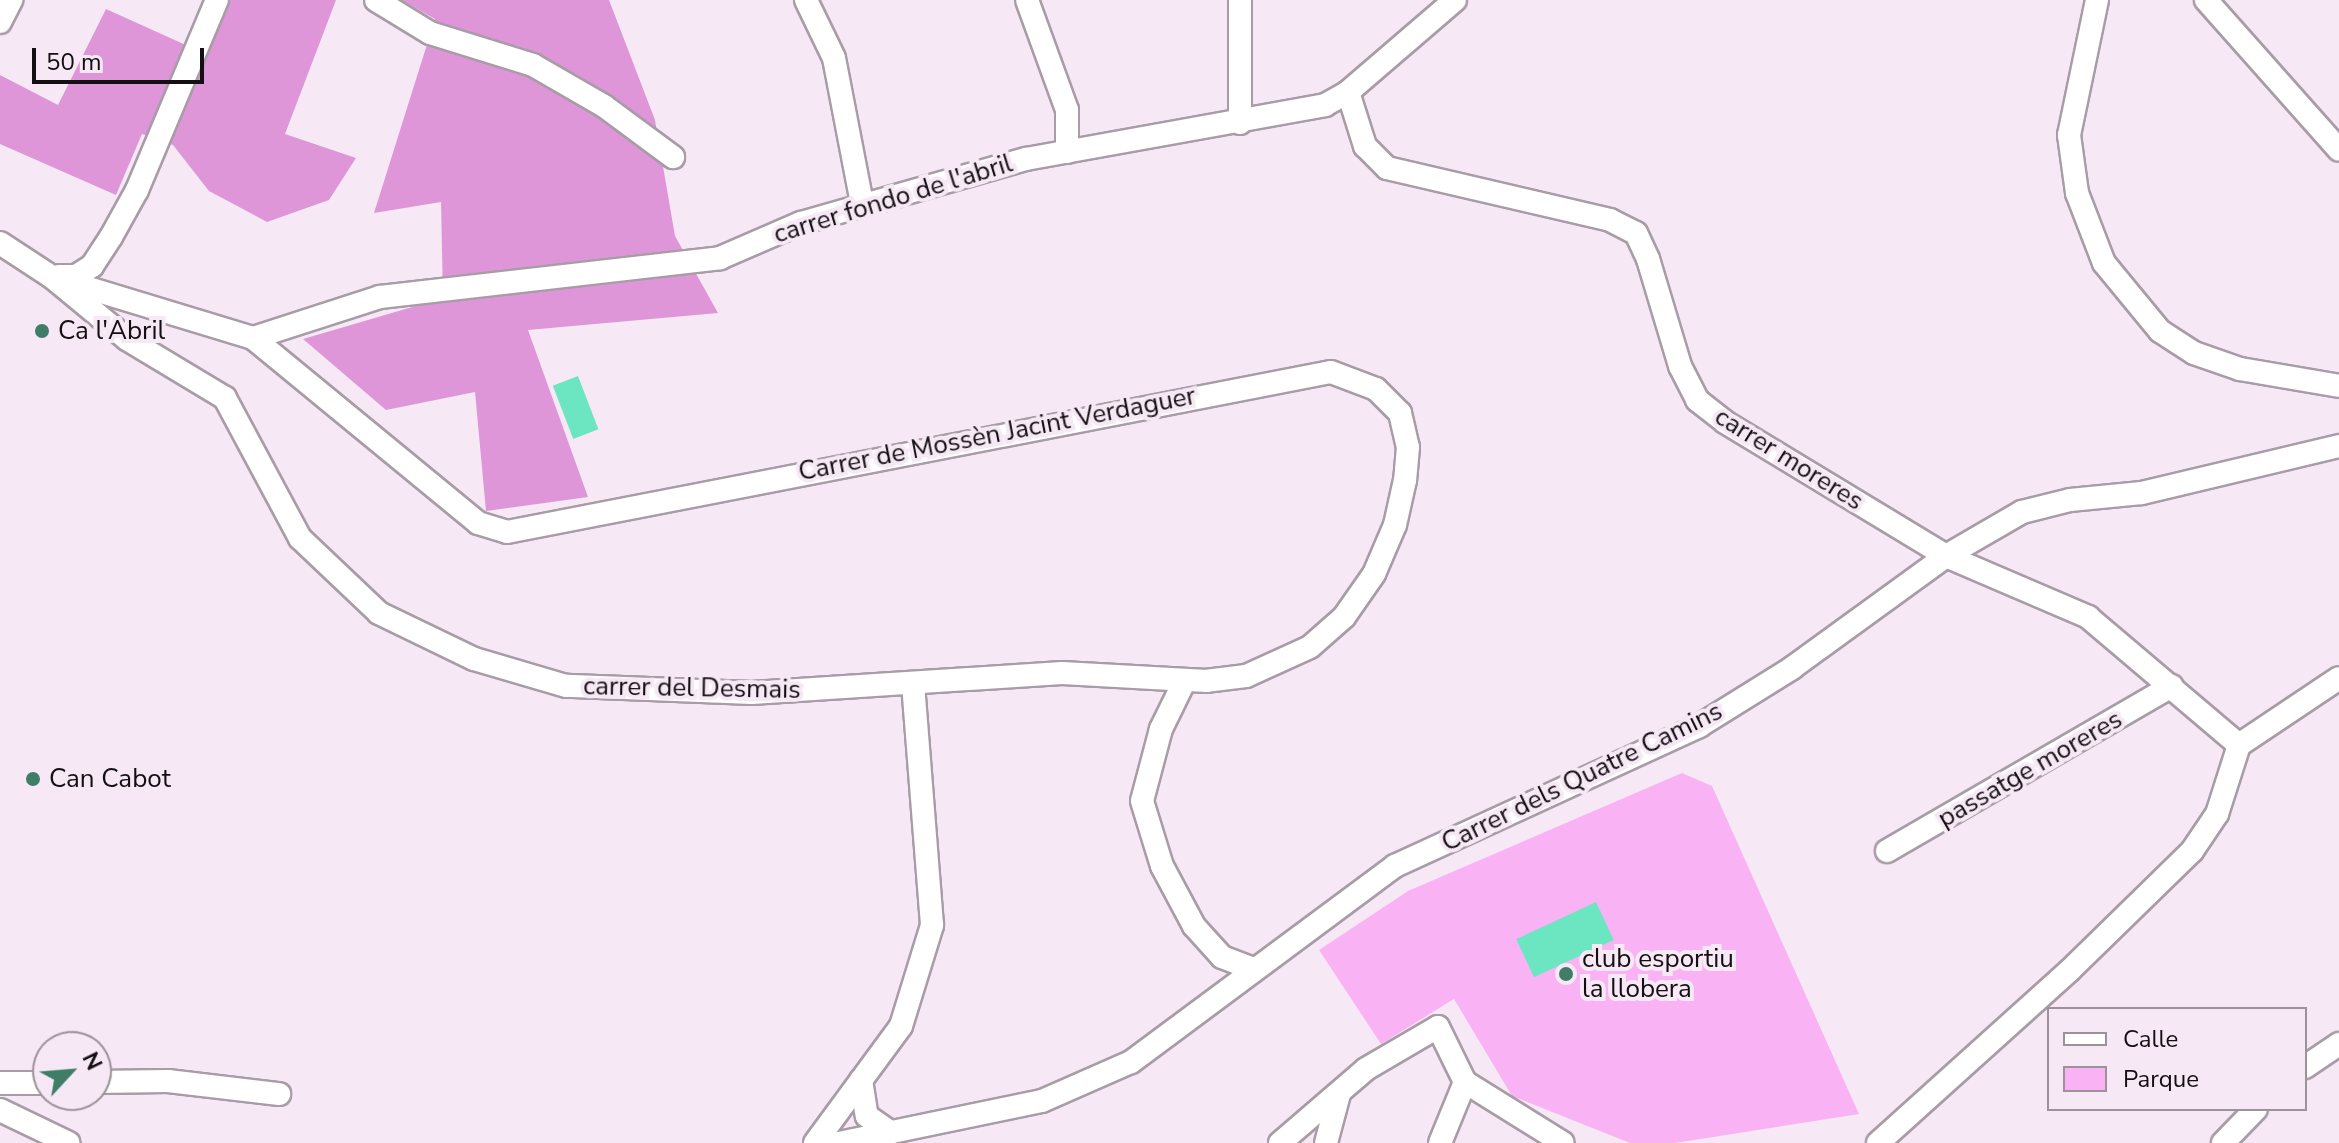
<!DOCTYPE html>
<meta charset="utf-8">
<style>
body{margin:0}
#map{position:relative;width:2339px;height:1143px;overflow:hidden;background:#f6e9f5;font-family:"Nunito Sans",sans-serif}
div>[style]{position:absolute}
.green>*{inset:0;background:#f9b3f4}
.forest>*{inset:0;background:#de96d9}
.water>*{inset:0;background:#6ce6c1;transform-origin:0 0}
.roads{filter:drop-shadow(2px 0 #a89ca7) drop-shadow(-2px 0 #a89ca7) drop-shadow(0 2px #a89ca7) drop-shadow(0 -2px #a89ca7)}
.street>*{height:22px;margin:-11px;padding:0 11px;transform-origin:11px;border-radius:11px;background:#fff}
.dots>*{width:22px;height:22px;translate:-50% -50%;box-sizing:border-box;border:4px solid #f6e9f5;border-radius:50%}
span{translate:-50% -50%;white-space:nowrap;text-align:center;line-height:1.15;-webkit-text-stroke:8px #f6e9f5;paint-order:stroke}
.street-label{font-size:26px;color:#130f12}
.poi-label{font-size:26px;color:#130f12}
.left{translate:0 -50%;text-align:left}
.legend{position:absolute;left:2047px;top:1007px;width:260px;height:104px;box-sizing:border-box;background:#f6e9f5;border:2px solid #9b929a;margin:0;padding:10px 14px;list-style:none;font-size:24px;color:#130f12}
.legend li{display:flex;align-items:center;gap:16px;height:40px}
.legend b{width:40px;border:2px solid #9b929a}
.north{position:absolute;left:32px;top:1031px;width:80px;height:80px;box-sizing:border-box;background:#f6e9f5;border:2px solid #9b929a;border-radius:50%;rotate:64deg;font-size:22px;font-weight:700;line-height:32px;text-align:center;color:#130f12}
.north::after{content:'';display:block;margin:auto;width:28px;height:36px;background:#3f7d69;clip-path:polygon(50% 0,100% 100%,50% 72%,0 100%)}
.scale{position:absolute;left:32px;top:48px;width:172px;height:36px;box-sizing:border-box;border:4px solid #130f12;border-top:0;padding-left:10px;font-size:24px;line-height:28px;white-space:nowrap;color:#130f12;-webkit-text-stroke:6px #f6e9f5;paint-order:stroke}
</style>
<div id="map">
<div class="green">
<div style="clip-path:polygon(1682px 773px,1712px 786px,1859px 1114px,1675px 1143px,1630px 1143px,1512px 1096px,1454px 999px,1381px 1044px,1319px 950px,1408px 891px)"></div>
</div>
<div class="forest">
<div style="clip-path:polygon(230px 0,336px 0,285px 134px,356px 158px,329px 200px,267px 222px,209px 191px,173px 145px,142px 134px,116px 195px,0 144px,0 75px,58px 105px,106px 9px,208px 55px)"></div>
<div style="clip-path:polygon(401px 0,609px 0,655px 120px,675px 236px,718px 313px,528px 330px,588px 497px,486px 511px,475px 392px,386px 410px,303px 339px,443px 298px,441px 202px,374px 213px,435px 19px)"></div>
</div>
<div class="water">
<div style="left:578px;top:376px;width:57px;height:27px;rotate:69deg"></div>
<div style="left:1596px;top:902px;width:42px;height:88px;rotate:65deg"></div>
</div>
<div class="roads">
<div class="street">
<div style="left:376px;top:0;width:63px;rotate:31.4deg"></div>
<div style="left:430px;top:33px;width:108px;rotate:17.3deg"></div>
<div style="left:533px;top:65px;width:82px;rotate:30deg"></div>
<div style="left:604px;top:106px;width:86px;rotate:36.5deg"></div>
<div style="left:806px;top:0;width:64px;rotate:64.2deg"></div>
<div style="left:834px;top:58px;width:149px;rotate:79.1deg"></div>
<div style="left:1027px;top:0;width:117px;rotate:70deg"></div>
<div style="left:1067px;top:110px;width:42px;rotate:90deg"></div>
<div style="left:2097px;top:0;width:138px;rotate:101.7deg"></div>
<div style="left:2069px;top:135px;width:59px;rotate:82.1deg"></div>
<div style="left:2077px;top:193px;width:75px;rotate:68.9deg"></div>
<div style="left:2104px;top:263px;width:88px;rotate:50.5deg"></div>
<div style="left:2160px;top:331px;width:40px;rotate:32.9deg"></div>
<div style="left:2194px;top:353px;width:49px;rotate:19.2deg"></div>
<div style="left:2240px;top:369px;width:100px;rotate:9.7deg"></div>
<div style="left:2206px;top:0;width:200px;rotate:48.4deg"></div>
<div style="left:0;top:22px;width:25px;rotate:-63deg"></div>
<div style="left:1348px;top:92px;width:57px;rotate:72.5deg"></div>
<div style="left:1365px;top:146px;width:31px;rotate:45deg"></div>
<div style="left:1387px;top:168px;width:229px;rotate:13.1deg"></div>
<div style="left:1610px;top:220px;width:29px;rotate:27deg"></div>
<div style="left:1636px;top:233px;width:29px;rotate:65deg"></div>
<div style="left:1648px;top:259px;width:112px;rotate:73.3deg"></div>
<div style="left:1680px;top:366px;width:38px;rotate:63deg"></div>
<div style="left:1697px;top:400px;width:36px;rotate:38deg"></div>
<div style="left:1725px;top:422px;width:258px;rotate:31.2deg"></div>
<div style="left:1946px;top:556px;width:155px;rotate:23.2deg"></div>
<div style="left:2088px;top:617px;width:198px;rotate:40.3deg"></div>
<div style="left:1240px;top:123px;width:123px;rotate:-90deg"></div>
<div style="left:0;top:243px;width:62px;rotate:33.2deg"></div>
<div style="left:52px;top:277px;width:210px;rotate:16.9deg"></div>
<div style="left:253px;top:338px;width:291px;rotate:39.4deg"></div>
<div style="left:478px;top:523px;width:30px;rotate:17deg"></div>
<div style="left:507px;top:532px;width:839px;rotate:-10.99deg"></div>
<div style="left:1331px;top:372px;width:48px;rotate:20.7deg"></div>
<div style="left:1376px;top:389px;width:34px;rotate:45deg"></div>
<div style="left:1400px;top:413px;width:35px;rotate:77deg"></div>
<div style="left:1408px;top:447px;width:33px;rotate:95deg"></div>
<div style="left:1405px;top:480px;width:46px;rotate:102.5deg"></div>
<div style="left:1395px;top:525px;width:53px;rotate:113.2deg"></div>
<div style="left:1374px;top:574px;width:52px;rotate:124.9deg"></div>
<div style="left:1344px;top:617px;width:45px;rotate:138.6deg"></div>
<div style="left:1310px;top:647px;width:70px;rotate:155.6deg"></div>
<div style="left:1246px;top:676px;width:39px;rotate:173deg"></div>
<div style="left:1207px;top:681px;width:145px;rotate:-176.8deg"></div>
<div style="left:1062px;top:673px;width:311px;rotate:176.3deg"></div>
<div style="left:752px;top:693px;width:186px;rotate:-177.8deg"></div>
<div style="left:566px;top:686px;width:96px;rotate:-163.6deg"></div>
<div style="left:474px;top:659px;width:106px;rotate:-154.2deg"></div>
<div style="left:379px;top:613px;width:109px;rotate:-136.5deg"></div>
<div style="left:300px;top:538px;width:159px;rotate:-118.2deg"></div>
<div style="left:225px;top:398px;width:114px;rotate:-149deg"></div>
<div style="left:127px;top:339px;width:97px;rotate:-140.4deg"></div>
<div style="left:59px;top:276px;width:17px"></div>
<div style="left:76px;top:276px;width:19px;rotate:-32deg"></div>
<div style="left:92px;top:266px;width:35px;rotate:-57deg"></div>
<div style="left:111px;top:237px;width:54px;rotate:-61deg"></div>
<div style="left:137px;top:190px;width:206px;rotate:-67.2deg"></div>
<div style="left:253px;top:338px;width:133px;rotate:-17.9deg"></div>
<div style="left:380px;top:297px;width:342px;rotate:-6.5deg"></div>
<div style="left:720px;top:258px;width:88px;rotate:-23.4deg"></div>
<div style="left:801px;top:223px;width:234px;rotate:-15.9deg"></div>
<div style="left:1026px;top:159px;width:304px;rotate:-10.2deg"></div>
<div style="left:1325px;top:105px;width:26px;rotate:-29deg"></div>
<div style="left:1348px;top:92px;width:141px;rotate:-40.7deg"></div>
<div style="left:1185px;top:680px;width:55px;rotate:116.1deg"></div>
<div style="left:1161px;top:729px;width:74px;rotate:104.8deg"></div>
<div style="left:1142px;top:801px;width:68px;rotate:72.9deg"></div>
<div style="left:1162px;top:866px;width:68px;rotate:61.9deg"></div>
<div style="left:1194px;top:926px;width:42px;rotate:47.9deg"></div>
<div style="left:1222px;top:957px;width:31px;rotate:21deg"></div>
<div style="left:1887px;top:851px;width:329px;rotate:-30.1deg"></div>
<div style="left:2305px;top:1067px;width:41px;rotate:-34.1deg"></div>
<div style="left:861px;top:1080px;width:36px;rotate:81deg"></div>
<div style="left:867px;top:1116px;width:29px;rotate:35deg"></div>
<div style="left:96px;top:1082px;width:72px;rotate:-0.8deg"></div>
<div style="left:168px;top:1081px;width:112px;rotate:6.7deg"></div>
<div style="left:0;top:1083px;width:48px"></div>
<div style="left:0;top:1110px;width:76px;rotate:25.6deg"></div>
<div style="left:815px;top:1143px;width:145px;rotate:-53.7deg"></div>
<div style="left:901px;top:1026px;width:106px;rotate:-72.9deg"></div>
<div style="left:932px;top:925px;width:240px;rotate:-94.5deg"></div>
<div style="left:839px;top:1143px;width:207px;rotate:-11.7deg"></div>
<div style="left:1042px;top:1101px;width:97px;rotate:-23.7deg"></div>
<div style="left:1131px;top:1062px;width:329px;rotate:-36.6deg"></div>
<div style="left:1395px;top:866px;width:335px;rotate:-24.7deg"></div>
<div style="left:1699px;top:726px;width:110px;rotate:-31.9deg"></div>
<div style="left:1792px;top:668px;width:190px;rotate:-36deg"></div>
<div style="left:1946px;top:556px;width:88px;rotate:-30.1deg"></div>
<div style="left:2022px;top:512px;width:49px;rotate:-14deg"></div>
<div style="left:2070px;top:500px;width:72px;rotate:-5.6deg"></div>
<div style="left:2142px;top:493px;width:203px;rotate:-13.4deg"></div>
<div style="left:1280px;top:1143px;width:113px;rotate:-40.7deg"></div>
<div style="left:1366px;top:1069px;width:83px;rotate:-30.3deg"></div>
<div style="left:1438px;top:1027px;width:61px;rotate:63.9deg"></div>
<div style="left:1465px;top:1082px;width:115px;rotate:31.9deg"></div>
<div style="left:1326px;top:1143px;width:51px;rotate:-75.1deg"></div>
<div style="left:1440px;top:1143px;width:66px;rotate:-67.7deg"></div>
<div style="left:1878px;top:1143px;width:257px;rotate:-42deg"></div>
<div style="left:2069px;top:971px;width:172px;rotate:-44.3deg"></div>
<div style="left:2192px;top:851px;width:45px;rotate:-56deg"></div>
<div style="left:2217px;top:814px;width:72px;rotate:-72.3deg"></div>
<div style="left:2239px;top:745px;width:120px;rotate:-33.8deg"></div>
<div style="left:2223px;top:1143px;width:47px;rotate:-45.9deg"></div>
</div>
</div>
<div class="dots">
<div style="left:42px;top:331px;background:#3f7d69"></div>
<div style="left:33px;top:779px;background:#3f7d69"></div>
<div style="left:1566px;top:974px;background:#3f7d69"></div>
</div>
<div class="street-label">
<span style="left:893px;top:199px;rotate:-17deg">carrer fondo de l'abril</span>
<span style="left:997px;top:434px;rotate:-11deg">Carrer de Mossèn Jacint Verdaguer</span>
<span style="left:1789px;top:459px;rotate:32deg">carrer moreres</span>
<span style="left:692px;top:688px;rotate:1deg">carrer del Desmais</span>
<span style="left:2030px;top:769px;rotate:-30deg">passatge moreres</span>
<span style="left:1582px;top:777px;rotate:-26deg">Carrer dels Quatre Camins</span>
</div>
<div class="poi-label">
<span class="left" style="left:58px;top:331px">Ca l'Abril</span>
<span class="left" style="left:49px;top:779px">Can Cabot</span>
<span class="left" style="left:1582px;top:974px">club esportiu<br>la llobera</span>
</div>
<ul class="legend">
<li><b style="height:10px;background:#fff"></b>Calle</li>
<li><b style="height:22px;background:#f9b3f4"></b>Parque</li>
</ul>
<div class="north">N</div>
<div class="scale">50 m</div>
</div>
